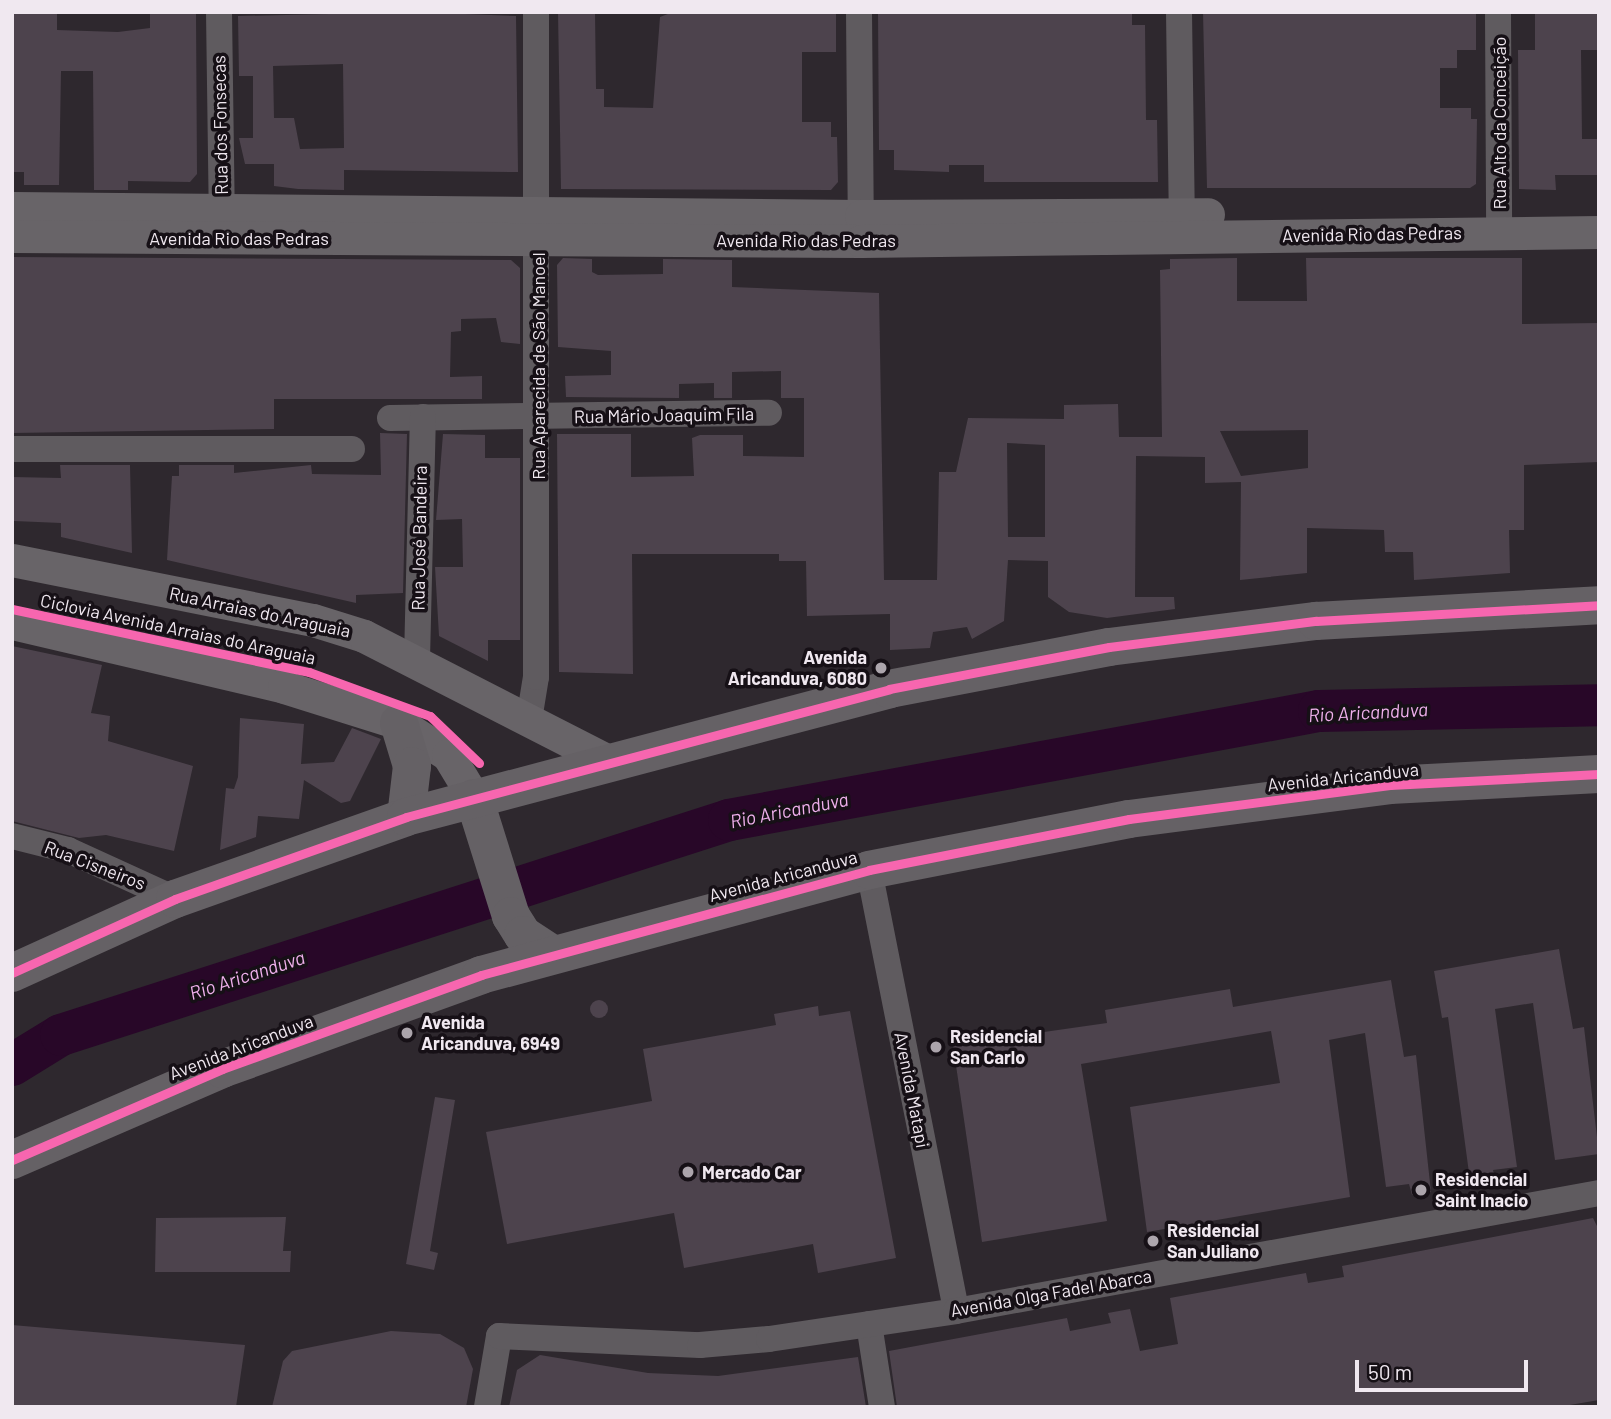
<!DOCTYPE html>
<meta charset="utf-8">
<style>
body{margin:0}
#map{position:relative;width:1611px;height:1419px;overflow:hidden;background:#2e282e;font-family:Barlow,sans-serif}
div>[style]{position:absolute}
.river>*{height:42px;margin:-21px;padding:0 21px;transform-origin:21px;border-radius:21px;background:#280728}
.building>*{inset:0;background:#4d434d}
.round{border-radius:50%}
.minor>*{height:26px;margin:-13px;padding:0 13px;transform-origin:13px;border-radius:13px;background:#5f5b5f}
.major>*{height:33px;margin:-16.5px;padding:0 16.5px;transform-origin:16.5px;border-radius:16.5px;background:#686468}
.highway>*{height:38px;margin:-19px;padding:0 19px;transform-origin:19px;border-radius:19px;background:#656165}
.cycleway>*{height:9px;margin:-4.5px;padding:0 4.5px;transform-origin:4.5px;border-radius:4.5px;background:#f766af}
.dots>*{width:19px;height:19px;translate:-50% -50%;box-sizing:border-box;border:4px solid #161016;border-radius:50%}
span{translate:-50% -50%;white-space:nowrap;text-align:center;line-height:1.15;-webkit-text-stroke:7px #161016;paint-order:stroke}
.street-label{font-size:18px;color:#f0e8f0}
.poi-label{font-size:18px;color:#f0e8f0;font-weight:700}
.right{translate:-100% -50%;text-align:right}
.left{translate:0 -50%;text-align:left}
.water-label{font-size:19px;color:#efb0ec;font-style:italic}
.frame{position:absolute;inset:0;border:14px solid #f0e8f0;pointer-events:none}
.scale{position:absolute;left:1355px;top:1360px;width:173px;height:32px;box-sizing:border-box;border:4px solid #f0e8f0;border-top:0;padding-left:9px;font-size:21px;line-height:24px;white-space:nowrap;color:#f0e8f0;-webkit-text-stroke:5px #161016;paint-order:stroke}
</style>
<div id="map">
<div class="river">
<div style="left:12px;top:1065px;width:57px;rotate:-31.5deg"></div>
<div style="left:61px;top:1035px;width:702px;rotate:-17.84deg"></div>
<div style="left:729px;top:820px;width:600px;rotate:-10.47deg"></div>
<div style="left:1319px;top:711px;width:280px;rotate:-1.2deg"></div>
</div>
<div class="building">
<div style="clip-path:polygon(12px 12px,57px 12px,57px 30px,118px 32px,150px 28px,150px 12px,196px 12px,197px 174px,190px 182px,128px 181px,128px 190px,94px 190px,93px 71px,61px 71px,59px 185px,24px 185px,24px 172px,12px 172px)"></div>
<div style="clip-path:polygon(evenodd,415px 12px,516px 16px,518px 172px,344px 170px,344px 190px,298px 189px,274px 186px,274px 164px,245px 164px,239px 138px,253px 138px,253px 76px,239px 76px,238px 16px,415px 12px,343px 64px,344px 148px,300px 149px,294px 118px,274px 118px,273px 66px,343px 64px)"></div>
<div style="clip-path:polygon(558px 12px,595px 12px,596px 89px,604px 89px,604px 107px,653px 108px,660px 17px,673px 12px,836px 12px,836px 52px,802px 52px,802px 122px,831px 122px,831px 137px,837px 137px,838px 182px,831px 190px,561px 189px)"></div>
<div style="clip-path:polygon(878px 12px,1132px 12px,1132px 25px,1145px 25px,1146px 120px,1157px 120px,1158px 182px,984px 182px,984px 165px,949px 165px,949px 172px,894px 170px,894px 150px,879px 150px)"></div>
<div style="clip-path:polygon(1203px 12px,1476px 12px,1476px 50px,1457px 50px,1457px 68px,1440px 68px,1440px 108px,1471px 108px,1471px 119px,1477px 119px,1476px 184px,1470px 188px,1207px 188px)"></div>
<div style="clip-path:polygon(1535px 12px,1599px 12px,1599px 50px,1581px 50px,1582px 139px,1599px 139px,1599px 175px,1555px 175px,1556px 190px,1519px 189px,1518px 50px,1535px 50px)"></div>
<div style="clip-path:polygon(12px 257px,511px 260px,520px 268px,520px 344px,501px 342px,496px 318px,461px 319px,461px 331px,451px 332px,450px 377px,482px 376px,482px 399px,274px 399px,274px 429px,12px 433px)"></div>
<div style="clip-path:polygon(evenodd,563px 258px,592px 259px,592px 272px,598px 275px,663px 274px,663px 259px,732px 260px,732px 287px,879px 293px,884px 580px,937px 580px,939px 472px,956px 472px,968px 418px,1064px 419px,1064px 405px,1118px 404px,1119px 437px,1162px 437px,1160px 270px,1170px 269px,1170px 259px,1237px 258px,1237px 301px,1307px 301px,1306px 258px,1522px 258px,1522px 324px,1599px 323px,1599px 462px,1524px 465px,1524px 530px,1509px 530px,1510px 573px,1414px 580px,1413px 552px,1385px 552px,1384px 530px,1307px 528px,1307px 573px,1240px 580px,1241px 482px,1205px 483px,1205px 457px,1136px 456px,1135px 597px,1174px 597px,1175px 609px,1107px 618px,1069px 612px,1048px 597px,1048px 561px,1008px 560px,1004px 621px,972px 639px,967px 627px,933px 632px,930px 648px,890px 650px,890px 614px,807px 616px,806px 561px,779px 561px,779px 554px,632px 554px,633px 674px,559px 672px,557px 434px,631px 434px,631px 477px,694px 476px,692px 438px,700px 435px,743px 435px,743px 456px,804px 457px,804px 398px,781px 398px,781px 371px,732px 372px,732px 398px,714px 398px,714px 383px,679px 384px,679px 398px,566px 397px,565px 376px,611px 375px,611px 351px,558px 347px,557px 265px,563px 258px,1308px 430px,1308px 468px,1241px 476px,1220px 431px,1308px 430px,563px 258px,1007px 443px,1045px 445px,1045px 537px,1008px 537px,1007px 443px)"></div>
<div style="clip-path:polygon(380px 433px,407px 434px,403px 593px,356px 595px,356px 603px,167px 560px,172px 476px,179px 476px,179px 465px,234px 465px,234px 473px,311px 465px,312px 474px,381px 475px)"></div>
<div style="clip-path:polygon(443px 434px,485px 435px,485px 458px,520px 458px,520px 640px,488px 640px,488px 661px,439px 636px,435px 567px,463px 567px,462px 519px,436px 520px)"></div>
<div style="clip-path:polygon(60px 465px,130px 465px,132px 553px,61px 537px,61px 523px,14px 521px,12px 477px,61px 478px)"></div>
<div style="clip-path:polygon(12px 646px,102px 665px,91px 713px,110px 716px,108px 741px,193px 766px,174px 851px,106px 835px,79px 838px,12px 821px)"></div>
<div style="clip-path:polygon(240px 718px,304px 724px,301px 764px,334px 762px,352px 728px,381px 739px,350px 801px,341px 803px,304px 780px,299px 819px,258px 816px,256px 837px,220px 850px,226px 788px,234px 789px,238px 777px)"></div>
<div style="clip-path:polygon(1559px 949px,1573px 1029px,1584px 1027px,1599px 1154px,1555px 1160px,1533px 1003px,1495px 1009px,1517px 1167px,1493px 1170px,1495px 1179px,1475px 1183px,1469px 1173px,1448px 1017px,1442px 1018px,1434px 971px)"></div>
<div style="clip-path:polygon(1391px 980px,1404px 1057px,1416px 1055px,1431px 1192px,1412px 1195px,1409px 1184px,1386px 1187px,1365px 1033px,1329px 1040px,1350px 1197px,1147px 1232px,1130px 1107px,1280px 1083px,1271px 1031px,1081px 1064px,1107px 1221px,982px 1242px,953px 1045px,1107px 1023px,1105px 1010px,1230px 989px,1233px 1007px)"></div>
<div class="round" style="left:590px;top:1000px;width:18px;height:18px"></div>
<div style="clip-path:polygon(818px 1006px,819px 1016px,850px 1011px,896px 1258px,818px 1273px,813px 1244px,684px 1268px,674px 1213px,507px 1244px,486px 1132px,652px 1101px,643px 1049px,776px 1025px,774px 1014px)"></div>
<div style="clip-path:polygon(435px 1097px,455px 1100px,430px 1251px,438px 1253px,434px 1270px,406px 1264px)"></div>
<div style="clip-path:polygon(286px 1217px,283px 1251px,291px 1251px,290px 1272px,155px 1272px,156px 1218px)"></div>
<div style="clip-path:polygon(1593px 1218px,1599px 1230px,1599px 1400px,1558px 1407px,897px 1407px,889px 1351px,1067px 1318px,1070px 1331px,1111px 1323px,1108px 1313px,1130px 1309px,1140px 1351px,1178px 1344px,1170px 1298px,1306px 1273px,1308px 1283px,1344px 1277px,1342px 1266px)"></div>
<div style="clip-path:polygon(12px 1325px,245px 1345px,236px 1407px,12px 1407px)"></div>
<div style="clip-path:polygon(391px 1331px,440px 1334px,464px 1348px,473px 1369px,466px 1407px,272px 1407px,283px 1361px,292px 1351px)"></div>
<div style="clip-path:polygon(540px 1355px,648px 1373px,718px 1376px,858px 1357px,866px 1407px,509px 1407px,517px 1370px)"></div>
</div>
<div class="minor">
<div style="left:219px;top:12px;width:217px;rotate:89.2deg"></div>
<div style="left:859px;top:12px;width:224px;rotate:89.5deg"></div>
<div style="left:1179px;top:12px;width:219px;rotate:89.2deg"></div>
<div style="left:1498px;top:12px;width:221px;rotate:89.7deg"></div>
<div style="left:390px;top:418px;width:379px;rotate:-0.8deg"></div>
<div style="left:12px;top:449px;width:340px"></div>
<div style="left:417px;top:659px;width:242px;rotate:-88.6deg"></div>
<div style="left:529px;top:720px;width:44px;rotate:-80.8deg"></div>
<div style="left:536px;top:677px;width:665px;rotate:-90deg"></div>
<div style="left:12px;top:836px;width:58px;rotate:14deg"></div>
<div style="left:68px;top:850px;width:118px;rotate:24.6deg"></div>
<div style="left:869px;top:870px;width:449px;rotate:78.8deg"></div>
<div style="left:869px;top:1324px;width:84px;rotate:81.1deg"></div>
<div style="left:487px;top:1407px;width:72px;rotate:-80.4deg"></div>
<div style="left:499px;top:1336px;width:201px;rotate:2.6deg"></div>
<div style="left:700px;top:1345px;width:69px;rotate:-5deg"></div>
<div style="left:769px;top:1339px;width:189px;rotate:-8.5deg"></div>
<div style="left:956px;top:1311px;width:654px;rotate:-10.4deg"></div>
</div>
<div class="major">
<div style="left:12px;top:208px;width:849px;rotate:0.54deg"></div>
<div style="left:861px;top:216px;width:347px;rotate:-0.3deg"></div>
<div style="left:12px;top:236px;width:849px;rotate:0.34deg"></div>
<div style="left:861px;top:241px;width:738px;rotate:-0.7deg"></div>
<div style="left:12px;top:560px;width:307px;rotate:11.3deg"></div>
<div style="left:313px;top:620px;width:53px;rotate:17.4deg"></div>
<div style="left:364px;top:636px;width:272px;rotate:27.1deg"></div>
<div style="left:12px;top:623px;width:279px;rotate:13.2deg"></div>
<div style="left:284px;top:687px;width:121px;rotate:17.4deg"></div>
<div style="left:399px;top:723px;width:59px;rotate:33.1deg"></div>
<div style="left:448px;top:755px;width:50px;rotate:58.8deg"></div>
</div>
<div class="highway">
<div style="left:399px;top:723px;width:45px;rotate:73.2deg"></div>
<div style="left:412px;top:766px;width:51px;rotate:96.7deg"></div>
<div style="left:474px;top:798px;width:124px;rotate:72.6deg"></div>
<div style="left:511px;top:916px;width:22px;rotate:58deg"></div>
<div style="left:523px;top:935px;width:35px;rotate:33deg"></div>
<div style="left:12px;top:973px;width:179px;rotate:-24.4deg"></div>
<div style="left:175px;top:899px;width:245px;rotate:-19.5deg"></div>
<div style="left:406px;top:817px;width:500px;rotate:-14.8deg"></div>
<div style="left:889px;top:689px;width:224px;rotate:-10.8deg"></div>
<div style="left:1109px;top:647px;width:209px;rotate:-7.2deg"></div>
<div style="left:1316px;top:621px;width:283px;rotate:-3.2deg"></div>
<div style="left:12px;top:1160px;width:229px;rotate:-23.4deg"></div>
<div style="left:222px;top:1069px;width:276px;rotate:-19.9deg"></div>
<div style="left:481px;top:975px;width:402px;rotate:-15.1deg"></div>
<div style="left:869px;top:870px;width:265px;rotate:-11.1deg"></div>
<div style="left:1129px;top:819px;width:263px;rotate:-7.4deg"></div>
<div style="left:1390px;top:785px;width:209px;rotate:-3deg"></div>
</div>
<div class="cycleway">
<div style="left:12px;top:609px;width:304px;rotate:12deg"></div>
<div style="left:309px;top:672px;width:129px;rotate:20deg"></div>
<div style="left:430px;top:716px;width:68px;rotate:43.8deg"></div>
<div style="left:12px;top:973px;width:179px;rotate:-24.4deg"></div>
<div style="left:175px;top:899px;width:245px;rotate:-19.5deg"></div>
<div style="left:406px;top:817px;width:500px;rotate:-14.8deg"></div>
<div style="left:889px;top:689px;width:224px;rotate:-10.8deg"></div>
<div style="left:1109px;top:647px;width:209px;rotate:-7.2deg"></div>
<div style="left:1316px;top:621px;width:283px;rotate:-3.2deg"></div>
<div style="left:12px;top:1160px;width:229px;rotate:-23.4deg"></div>
<div style="left:222px;top:1069px;width:276px;rotate:-19.9deg"></div>
<div style="left:481px;top:975px;width:402px;rotate:-15.1deg"></div>
<div style="left:869px;top:870px;width:265px;rotate:-11.1deg"></div>
<div style="left:1129px;top:819px;width:263px;rotate:-7.4deg"></div>
<div style="left:1390px;top:785px;width:209px;rotate:-3deg"></div>
</div>
<div class="dots">
<div style="left:881px;top:668px;background:#aca5ac"></div>
<div style="left:407px;top:1033px;background:#aca5ac"></div>
<div style="left:936px;top:1047px;background:#aca5ac"></div>
<div style="left:688px;top:1172px;background:#aca5ac"></div>
<div style="left:1421px;top:1190px;background:#aca5ac"></div>
<div style="left:1153px;top:1241px;background:#aca5ac"></div>
</div>
<div class="street-label">
<span style="left:1499px;top:123px;rotate:-90deg">Rua Alto da Conceição</span>
<span style="left:220px;top:125px;rotate:-91deg">Rua dos Fonsecas</span>
<span style="left:1372px;top:234px;rotate:-1deg">Avenida Rio das Pedras</span>
<span style="left:239px;top:238px">Avenida Rio das Pedras</span>
<span style="left:806px;top:240px">Avenida Rio das Pedras</span>
<span style="left:538px;top:366px;rotate:-90deg">Rua Aparecida de São Manoel</span>
<span style="left:664px;top:415px;rotate:-1deg">Rua Mário Joaquim Fila</span>
<span style="left:419px;top:538px;rotate:-89deg">Rua José Bandeira</span>
<span style="left:260px;top:612px;rotate:12deg">Rua Arraias do Araguaia</span>
<span style="left:178px;top:629px;rotate:12deg">Ciclovia Avenida Arraias do Araguaia</span>
<span style="left:1343px;top:777px;rotate:-6deg">Avenida Aricanduva</span>
<span style="left:95px;top:865px;rotate:21deg">Rua Cisneiros</span>
<span style="left:783px;top:876px;rotate:-15deg">Avenida Aricanduva</span>
<span style="left:241px;top:1047px;rotate:-21deg">Avenida Aricanduva</span>
<span style="left:912px;top:1090px;rotate:79deg">Avenida Matapi</span>
<span style="left:1051px;top:1293px;rotate:-10deg">Avenida Olga Fadel Abarca</span>
</div>
<div class="poi-label">
<span class="right" style="left:867px;top:668px">Avenida<br>Aricanduva, 6080</span>
<span class="left" style="left:421px;top:1033px">Avenida<br>Aricanduva, 6949</span>
<span class="left" style="left:950px;top:1047px">Residencial<br>San Carlo</span>
<span class="left" style="left:702px;top:1172px">Mercado Car</span>
<span class="left" style="left:1435px;top:1190px">Residencial<br>Saint Inacio</span>
<span class="left" style="left:1167px;top:1241px">Residencial<br>San Juliano</span>
</div>
<div class="water-label">
<span style="left:1368px;top:712px;rotate:-3deg">Rio Aricanduva</span>
<span style="left:789px;top:810px;rotate:-11deg">Rio Aricanduva</span>
<span style="left:247px;top:975px;rotate:-18deg">Rio Aricanduva</span>
</div>
<div class="frame"></div>
<div class="scale">50 m</div>
</div>
